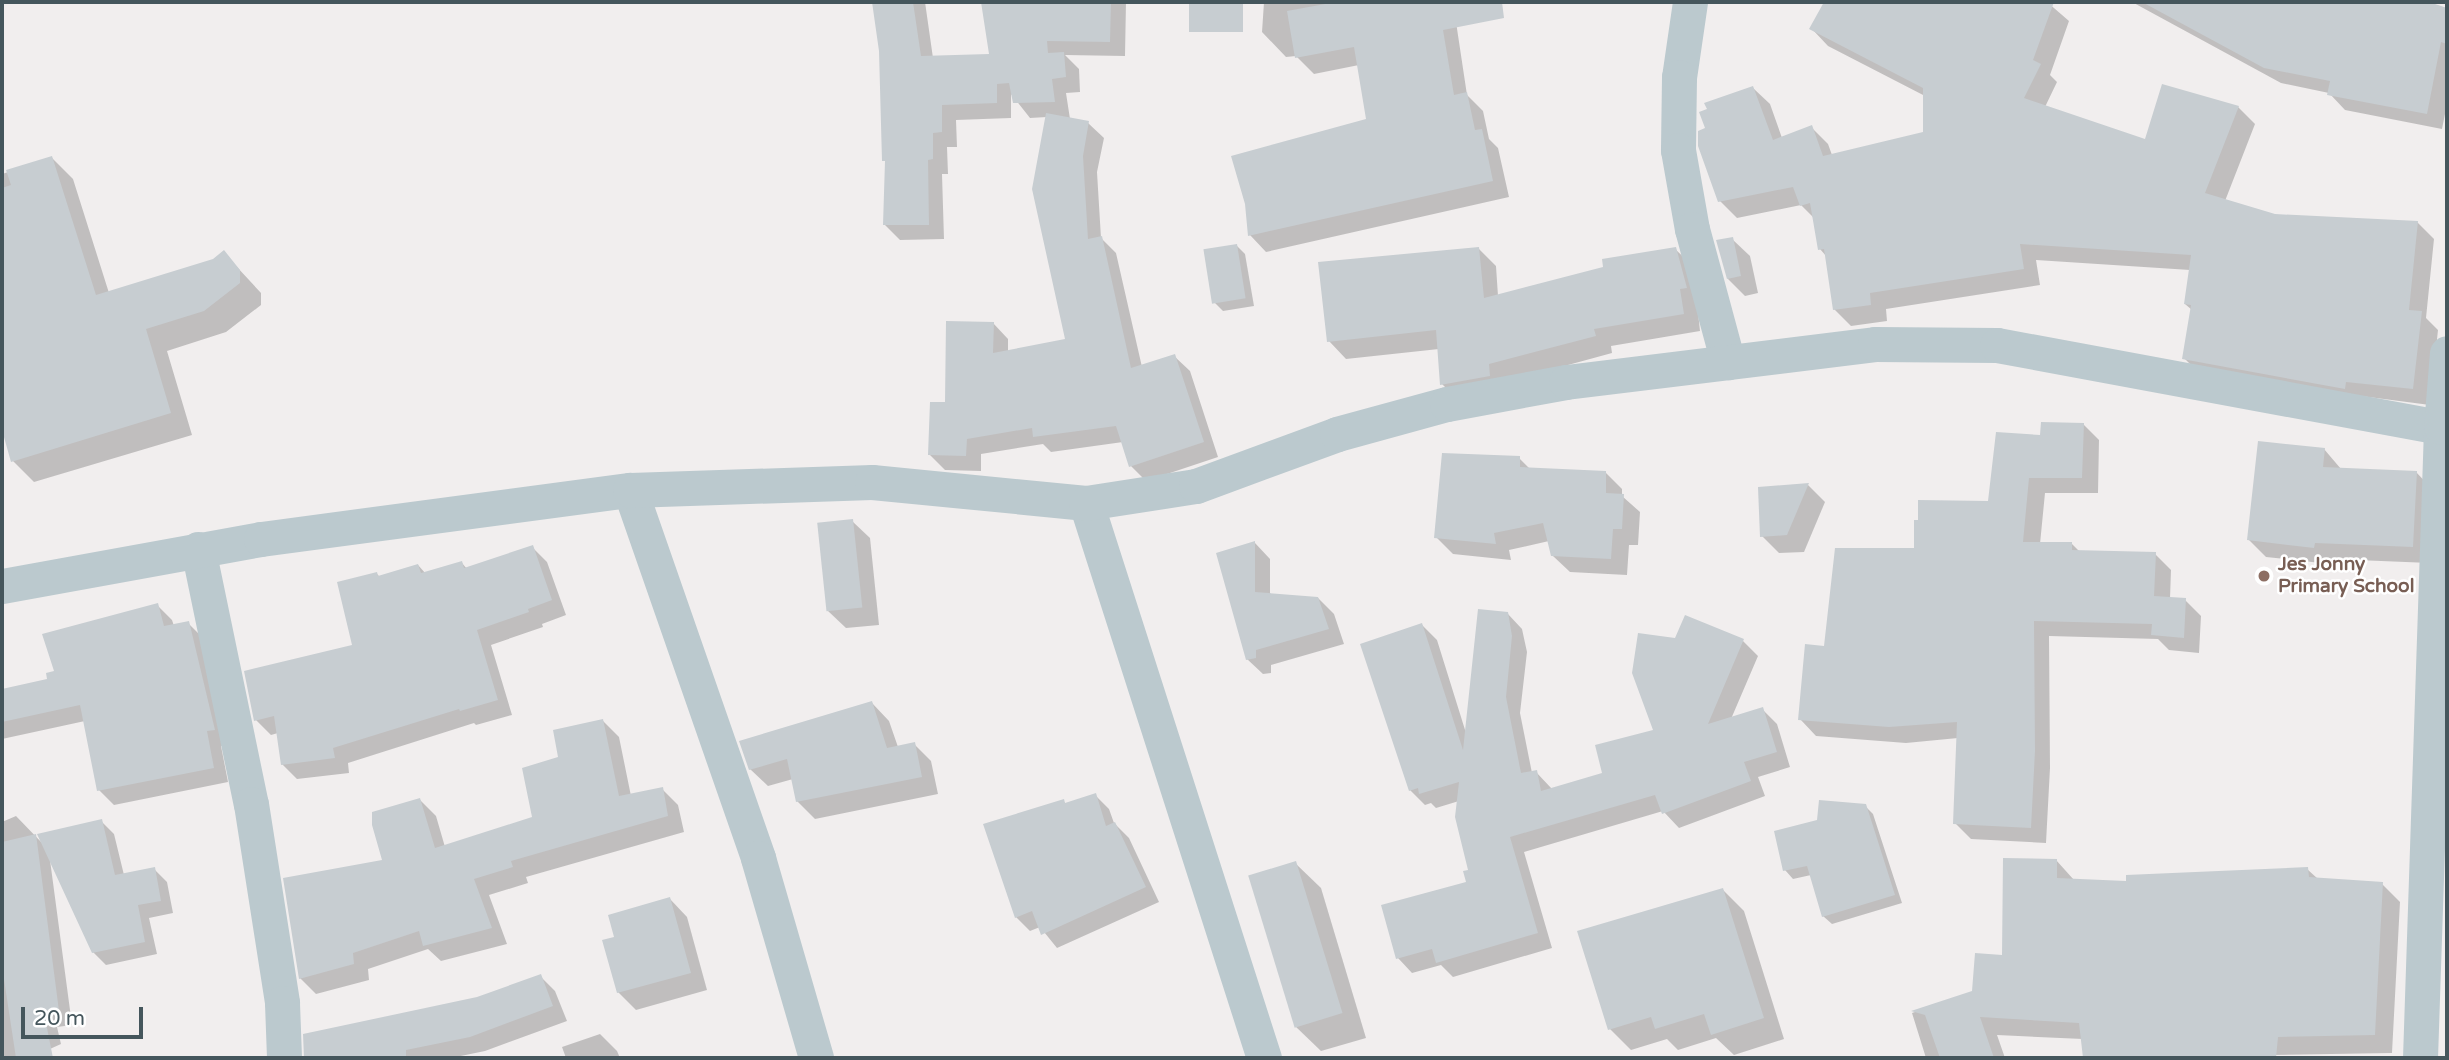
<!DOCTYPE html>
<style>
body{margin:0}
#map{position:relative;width:2449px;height:1060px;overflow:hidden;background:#f1eeee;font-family:"Varela Round",sans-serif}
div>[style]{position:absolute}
.shadow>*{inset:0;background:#0003}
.building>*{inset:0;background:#c7cdd1;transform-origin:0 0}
.minor>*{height:35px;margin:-17.5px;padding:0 17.5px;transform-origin:17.5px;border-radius:17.5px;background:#bbc9ce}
.dots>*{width:19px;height:19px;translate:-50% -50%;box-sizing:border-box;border:4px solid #fff;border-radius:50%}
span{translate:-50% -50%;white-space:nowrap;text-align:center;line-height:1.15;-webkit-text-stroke:5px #fff;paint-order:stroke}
.education-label{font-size:19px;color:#785e54;font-weight:700}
.left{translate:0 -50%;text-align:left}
.frame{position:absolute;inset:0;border:4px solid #45565c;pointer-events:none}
.scale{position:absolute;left:21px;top:1007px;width:122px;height:32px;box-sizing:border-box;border:4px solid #45565c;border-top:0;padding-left:9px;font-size:21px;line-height:24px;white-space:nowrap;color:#45565c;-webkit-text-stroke:5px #fff;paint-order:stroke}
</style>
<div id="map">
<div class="shadow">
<div style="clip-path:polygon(873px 2px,925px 2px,933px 58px,991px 56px,982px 2px,1126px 2px,1125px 56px,1065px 55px,1079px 69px,1080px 92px,1066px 93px,1070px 119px,1088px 123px,1104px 138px,1097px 172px,1101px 238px,1116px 253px,1142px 367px,1174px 356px,1190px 371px,1218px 457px,1146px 481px,1131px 466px,1123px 442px,1051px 452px,1043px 444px,981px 454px,981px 471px,945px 470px,929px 454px,946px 404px,993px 323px,1008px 339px,1008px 352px,1067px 340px,1047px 117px,1030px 118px,1011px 94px,1011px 118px,956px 120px,957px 147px,947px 147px,948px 174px,942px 174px,944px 239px,900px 240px,884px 224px,887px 163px,884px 160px,881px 51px)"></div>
<div style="clip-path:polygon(1264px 2px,1453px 2px,1467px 95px,1483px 111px,1489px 139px,1498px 148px,1509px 197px,1266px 252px,1250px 235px,1368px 120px,1359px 65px,1314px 74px,1296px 56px,1286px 57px,1262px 32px)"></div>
<div style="clip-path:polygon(1826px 2px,2047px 2px,2069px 21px,2050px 75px,2057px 82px,2045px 107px,2147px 142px,2238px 107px,2255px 124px,2225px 201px,2274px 216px,2417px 222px,2434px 239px,2426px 318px,2438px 330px,2430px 405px,2201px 375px,2184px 358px,2192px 310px,2185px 304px,2190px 270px,2036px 260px,2040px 285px,1886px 309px,1887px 321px,1851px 326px,1834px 309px,1827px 257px,1820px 249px,1814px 218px,1801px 205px,1737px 218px,1720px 201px,1707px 129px,1753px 88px,1770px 104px,1782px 138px,1811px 127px,1828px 144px,1832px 155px,1925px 133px,1925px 96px,1828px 46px,1812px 29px)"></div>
<div style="clip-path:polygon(2132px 2px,2250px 2px,2276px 16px,2280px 2px,2424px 2px,2447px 10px,2447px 104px,2442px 129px,2345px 110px,2329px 93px,2281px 83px)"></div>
<div style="clip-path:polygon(52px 158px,73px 179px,109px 293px,214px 260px,224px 253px,261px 293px,261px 305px,226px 332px,167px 351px,192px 435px,34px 482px,13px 461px,2px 423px,2px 174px)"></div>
<div style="clip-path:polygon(1732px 239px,1750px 256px,1758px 293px,1745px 296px,1728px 279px)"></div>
<div style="clip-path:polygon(1237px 246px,1245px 254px,1254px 306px,1223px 311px,1214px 302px)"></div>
<div style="clip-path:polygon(1479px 249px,1496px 266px,1498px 296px,1675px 249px,1693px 266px,1700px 331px,1611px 346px,1612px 353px,1506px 382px,1459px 401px,1442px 384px,1439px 349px,1346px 359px,1329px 341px)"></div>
<div style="clip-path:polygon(2083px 424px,2099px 440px,2098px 493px,2045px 493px,2040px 544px,2072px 544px,2080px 552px,2155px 554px,2171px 570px,2170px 599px,2185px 600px,2201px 616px,2199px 653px,2169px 650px,2158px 639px,2049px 636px,2050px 768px,2046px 843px,1971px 839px,1955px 823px,1958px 738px,1906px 743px,1816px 736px,1800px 719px,1826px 648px,1916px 550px,1990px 503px,2042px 437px)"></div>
<div style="clip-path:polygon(2324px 449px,2341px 469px,2416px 472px,2433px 490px,2430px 563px,2332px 559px,2331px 564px,2266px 557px,2249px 540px)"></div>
<div style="clip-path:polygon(1519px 458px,1530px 469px,1606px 473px,1622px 489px,1622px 496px,1640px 512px,1638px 545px,1629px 545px,1627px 575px,1570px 572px,1553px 556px,1549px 541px,1509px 550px,1511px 560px,1453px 554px,1436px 537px)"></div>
<div style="clip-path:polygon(1808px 485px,1825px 502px,1804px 552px,1779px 553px,1762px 536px,1760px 488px)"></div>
<div style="clip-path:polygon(852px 521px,870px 538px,879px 625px,846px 628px,828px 611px)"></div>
<div style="clip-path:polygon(1255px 543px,1270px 559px,1270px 595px,1318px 598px,1334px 614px,1344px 644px,1271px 665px,1271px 673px,1263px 674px,1247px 659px)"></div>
<div style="clip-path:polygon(532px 547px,547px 562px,566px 615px,542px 624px,543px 627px,491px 645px,512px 715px,476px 725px,474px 723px,348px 763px,349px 773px,297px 779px,282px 764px,278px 733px,271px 735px,256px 720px,354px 646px,377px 574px,380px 577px,418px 565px,426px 574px,462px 563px,467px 569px)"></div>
<div style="clip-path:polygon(157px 605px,172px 620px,174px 626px,188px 623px,203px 638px,229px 744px,221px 746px,228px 782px,114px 805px,99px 790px,85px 721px,2px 739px,2px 691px,49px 681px)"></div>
<div style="clip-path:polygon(1507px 613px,1522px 629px,1527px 652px,1520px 713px,1532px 773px,1536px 772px,1552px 789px,1604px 774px,1655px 731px,1676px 639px,1743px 641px,1758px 656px,1731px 719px,1762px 709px,1777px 724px,1790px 767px,1758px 777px,1765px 796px,1679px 828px,1663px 811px,1524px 852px,1552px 948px,1453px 977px,1441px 965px,1412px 973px,1398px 958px,1468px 883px,1470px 871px,1459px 801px,1436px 808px,1431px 803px,1425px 805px,1410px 790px,1422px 625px,1437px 640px,1466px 733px)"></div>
<div style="clip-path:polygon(872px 703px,889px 721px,898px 747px,914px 744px,931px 761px,938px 794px,815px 819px,797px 801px,793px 779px,768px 786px,750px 769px)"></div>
<div style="clip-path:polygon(603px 721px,619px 737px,631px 796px,662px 789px,678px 805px,684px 832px,526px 877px,528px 883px,489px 895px,507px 944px,441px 961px,428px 949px,368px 969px,369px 980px,316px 994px,300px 978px,384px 861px,420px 800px,436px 816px,445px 847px,534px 818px,560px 758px)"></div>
<div style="clip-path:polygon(1095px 795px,1109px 809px,1114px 823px,1129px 838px,1159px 902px,1057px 948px,1040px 927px,1030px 931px,1016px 917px,1063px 801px,1067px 805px)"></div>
<div style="clip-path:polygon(1865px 806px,1873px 814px,1902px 903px,1832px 924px,1823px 916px,1811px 875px,1793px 879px,1785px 870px,1819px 822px)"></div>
<div style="clip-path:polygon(16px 816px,44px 845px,101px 821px,114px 834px,124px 875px,154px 869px,167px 882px,173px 913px,149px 918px,157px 954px,106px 965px,93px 952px,50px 860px,72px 1025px,57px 1027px,61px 1044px,30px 1058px,2px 1058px,2px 954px,17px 951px,2px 914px,2px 822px)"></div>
<div style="clip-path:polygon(2056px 860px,2074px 880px,2128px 882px,2307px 869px,2318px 879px,2382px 884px,2400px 902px,2392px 1053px,2085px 1058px,2083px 1039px,1997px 1035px,2005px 1058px,1926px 1058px,1912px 1013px,1974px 992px,2003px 957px)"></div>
<div style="clip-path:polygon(1295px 863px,1321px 888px,1366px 1038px,1321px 1051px,1295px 1026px)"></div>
<div style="clip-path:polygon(1723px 890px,1744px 911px,1784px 1039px,1734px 1055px,1716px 1038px,1678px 1050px,1667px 1039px,1631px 1050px,1610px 1029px)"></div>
<div style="clip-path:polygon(670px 899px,687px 917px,707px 990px,636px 1010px,618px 992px,616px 938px)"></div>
<div style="clip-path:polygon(540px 976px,555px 991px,567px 1021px,485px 1051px,451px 1058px,306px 1058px,305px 1036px,477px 999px)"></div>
<div style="clip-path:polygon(600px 1034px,617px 1051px,620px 1058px,566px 1058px,562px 1047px)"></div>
</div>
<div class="building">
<div style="clip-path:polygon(872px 2px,913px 2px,921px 56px,989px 54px,981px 2px,1111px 2px,1110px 42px,1047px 41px,1048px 53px,1064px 52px,1066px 77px,1052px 79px,1055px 102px,1013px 103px,1009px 83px,997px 84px,997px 103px,942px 105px,942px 132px,933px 133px,933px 159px,928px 160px,929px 225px,883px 225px,885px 161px,882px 161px,879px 51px)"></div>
<div style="left:1189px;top:2px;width:54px;height:30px"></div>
<div style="clip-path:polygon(1336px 2px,1502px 2px,1504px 18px,1443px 30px,1454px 95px,1467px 92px,1475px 130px,1482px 129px,1493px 181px,1248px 236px,1245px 204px,1231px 156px,1366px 119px,1354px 47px,1295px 58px,1287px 11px)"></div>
<div style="clip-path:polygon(1824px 2px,2054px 2px,2033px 60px,2041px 64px,2024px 98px,2145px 139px,2162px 84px,2239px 106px,2205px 193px,2275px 214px,2418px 221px,2409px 310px,2422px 311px,2413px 389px,2346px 382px,2345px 389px,2182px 359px,2191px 305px,2184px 304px,2191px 255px,2020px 244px,2024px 269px,1870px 293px,1871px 305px,1833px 310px,1824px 249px,1818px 250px,1810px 203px,1800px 206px,1793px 187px,1718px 202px,1698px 146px,1698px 131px,1705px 128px,1699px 112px,1707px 109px,1704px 103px,1753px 86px,1773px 140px,1812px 125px,1823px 156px,1923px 132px,1923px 88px,1809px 29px)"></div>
<div style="clip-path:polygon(2142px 2px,2429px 2px,2447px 8px,2447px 44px,2441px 42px,2427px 114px,2327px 95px,2330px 81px,2264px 68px)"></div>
<div style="clip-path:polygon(1046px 113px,1089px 121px,1083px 156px,1088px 239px,1102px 236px,1131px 368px,1175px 354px,1204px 442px,1129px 467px,1116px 426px,1033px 437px,1032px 428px,967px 439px,966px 456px,928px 455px,930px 402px,945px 402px,946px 321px,994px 322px,993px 353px,1065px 339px,1032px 189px)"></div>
<div style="clip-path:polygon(52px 156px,96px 295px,213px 259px,224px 250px,240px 270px,240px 283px,204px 311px,146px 329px,171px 413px,11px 462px,2px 430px,2px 188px,11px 185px,6px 170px)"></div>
<div style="clip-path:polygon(1733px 237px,1741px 276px,1727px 279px,1716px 240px)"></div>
<div style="left:1237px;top:244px;width:55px;height:34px;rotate:81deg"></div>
<div style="clip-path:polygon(1479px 247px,1484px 298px,1603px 267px,1602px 259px,1676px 247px,1687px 288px,1680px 289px,1684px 314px,1594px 329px,1596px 336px,1489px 364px,1490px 376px,1440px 385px,1436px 330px,1327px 342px,1318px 262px)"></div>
<div style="clip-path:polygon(2041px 422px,2084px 423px,2082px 478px,2029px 478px,2023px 542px,2072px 542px,2072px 550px,2156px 552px,2154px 596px,2186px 598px,2184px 638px,2151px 635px,2152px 624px,2034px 621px,2035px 751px,2031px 828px,1953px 824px,1957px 722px,1889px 727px,1798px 720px,1805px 644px,1824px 646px,1835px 548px,1914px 548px,1914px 520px,1918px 520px,1918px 500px,1988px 501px,1996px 432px,2040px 435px)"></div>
<div style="clip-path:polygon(2258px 441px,2325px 448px,2323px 467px,2417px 471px,2413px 547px,2315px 543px,2314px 548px,2247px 540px)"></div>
<div style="clip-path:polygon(1442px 453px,1520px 456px,1520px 467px,1606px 471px,1606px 493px,1624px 494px,1622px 529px,1613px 529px,1611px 559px,1551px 556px,1543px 523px,1494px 533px,1496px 544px,1434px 538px)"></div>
<div style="clip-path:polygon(1809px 483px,1787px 535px,1760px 537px,1758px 487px)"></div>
<div style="left:853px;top:519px;width:89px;height:36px;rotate:84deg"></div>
<div style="clip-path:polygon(1255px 541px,1255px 592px,1318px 597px,1329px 629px,1256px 650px,1256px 658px,1246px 660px,1216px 553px)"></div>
<div style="clip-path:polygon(533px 545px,552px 600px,528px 609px,529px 612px,477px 630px,498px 700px,460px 711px,459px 709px,333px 748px,335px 758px,281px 765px,274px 716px,254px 721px,244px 671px,352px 645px,337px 582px,377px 572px,378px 576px,418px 564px,421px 573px,462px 561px,464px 568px)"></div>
<div style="clip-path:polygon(158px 603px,164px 626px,189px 621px,215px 730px,207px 731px,214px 768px,97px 791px,80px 705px,2px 722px,2px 689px,47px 679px,46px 673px,54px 671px,42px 634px)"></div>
<div style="clip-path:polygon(1478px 609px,1508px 612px,1512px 636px,1506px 697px,1521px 773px,1537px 770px,1541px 791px,1602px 773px,1595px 745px,1653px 730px,1632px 673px,1638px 633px,1675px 638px,1685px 615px,1744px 639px,1708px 724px,1763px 707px,1777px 752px,1744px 762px,1751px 781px,1662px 814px,1655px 795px,1510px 837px,1538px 933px,1436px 963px,1432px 949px,1396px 959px,1381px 905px,1466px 882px,1463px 871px,1468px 870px,1455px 817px,1459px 782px,1419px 794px,1418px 788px,1409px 791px,1360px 644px,1422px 623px,1463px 750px)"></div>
<div style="clip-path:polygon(872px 701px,887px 748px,915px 742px,922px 777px,796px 802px,787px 759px,749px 770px,739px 741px)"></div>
<div style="clip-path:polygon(603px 719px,619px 796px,663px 787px,668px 816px,511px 861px,513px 867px,474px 879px,492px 928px,423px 946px,419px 931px,353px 953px,354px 964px,299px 979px,283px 878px,382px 860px,372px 825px,372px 812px,420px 798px,435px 848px,532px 817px,522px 768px,558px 757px,553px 730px)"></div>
<div style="clip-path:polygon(1096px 793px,1106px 826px,1115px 822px,1146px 887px,1041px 935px,1032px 911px,1015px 918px,983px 824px,1064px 799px,1065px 803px)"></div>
<div style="clip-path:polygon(1819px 800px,1866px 804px,1895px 895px,1822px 917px,1807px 866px,1783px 871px,1774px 831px,1817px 820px)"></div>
<div style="clip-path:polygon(102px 819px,115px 875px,155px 867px,161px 901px,138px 905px,145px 942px,92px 953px,37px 834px)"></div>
<div style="clip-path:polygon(36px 834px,59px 1011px,44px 1013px,53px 1058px,16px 1058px,2px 966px,2px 842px)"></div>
<div style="clip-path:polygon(2003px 858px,2057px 859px,2057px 878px,2126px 881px,2126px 875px,2308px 867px,2309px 877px,2383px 882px,2375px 1035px,2278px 1037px,2276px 1058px,2083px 1058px,2079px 1023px,1980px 1017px,1994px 1058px,1940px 1058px,1925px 1015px,1911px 1011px,1972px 991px,1975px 953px,2002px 955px)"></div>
<div style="left:1296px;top:861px;width:159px;height:50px;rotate:73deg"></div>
<div style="clip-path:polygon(1723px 888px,1764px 1018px,1711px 1035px,1704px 1014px,1655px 1029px,1651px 1017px,1608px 1030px,1577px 931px)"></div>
<div style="clip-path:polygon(670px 897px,691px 973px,617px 993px,602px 940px,614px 937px,608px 915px)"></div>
<div style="clip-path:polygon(541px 974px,553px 1006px,470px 1037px,406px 1050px,406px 1058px,304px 1058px,303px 1034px,477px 997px)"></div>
</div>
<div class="minor">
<div style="left:1690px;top:2px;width:76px;rotate:98.3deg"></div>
<div style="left:1679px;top:77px;width:73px;rotate:90.8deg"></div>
<div style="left:1678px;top:150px;width:80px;rotate:80deg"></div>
<div style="left:1692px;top:229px;width:138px;rotate:74.9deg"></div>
<div style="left:630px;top:490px;width:390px;rotate:70.8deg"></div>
<div style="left:758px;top:858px;width:208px;rotate:73.8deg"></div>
<div style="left:1086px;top:503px;width:583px;rotate:72.22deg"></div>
<div style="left:198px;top:549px;width:260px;rotate:78.3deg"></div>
<div style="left:251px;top:804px;width:201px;rotate:81.1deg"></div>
<div style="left:282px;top:1003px;width:55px;rotate:87.9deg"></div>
<div style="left:2px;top:586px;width:263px;rotate:-10.3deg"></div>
<div style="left:261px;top:539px;width:372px;rotate:-7.6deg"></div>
<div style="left:630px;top:490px;width:242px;rotate:-1.9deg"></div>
<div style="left:872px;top:482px;width:215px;rotate:5.6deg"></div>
<div style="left:1086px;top:503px;width:111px;rotate:-8.8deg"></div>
<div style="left:1196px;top:486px;width:150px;rotate:-20.2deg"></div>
<div style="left:1337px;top:434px;width:114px;rotate:-15.3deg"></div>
<div style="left:1447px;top:404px;width:121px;rotate:-10.5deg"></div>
<div style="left:1566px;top:382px;width:311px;rotate:-7deg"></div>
<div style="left:1875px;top:344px;width:122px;rotate:0.5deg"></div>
<div style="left:1997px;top:345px;width:452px;rotate:10.5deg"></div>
<div style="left:2420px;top:1058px;width:631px;rotate:-88.09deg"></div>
<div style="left:2441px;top:427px;width:74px;rotate:-85.4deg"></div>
</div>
<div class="dots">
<div style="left:2264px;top:576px;background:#8d6e63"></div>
</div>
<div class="education-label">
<span class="left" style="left:2278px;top:576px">Jes Jonny<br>Primary School</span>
</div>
<div class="frame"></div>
<div class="scale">20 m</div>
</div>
